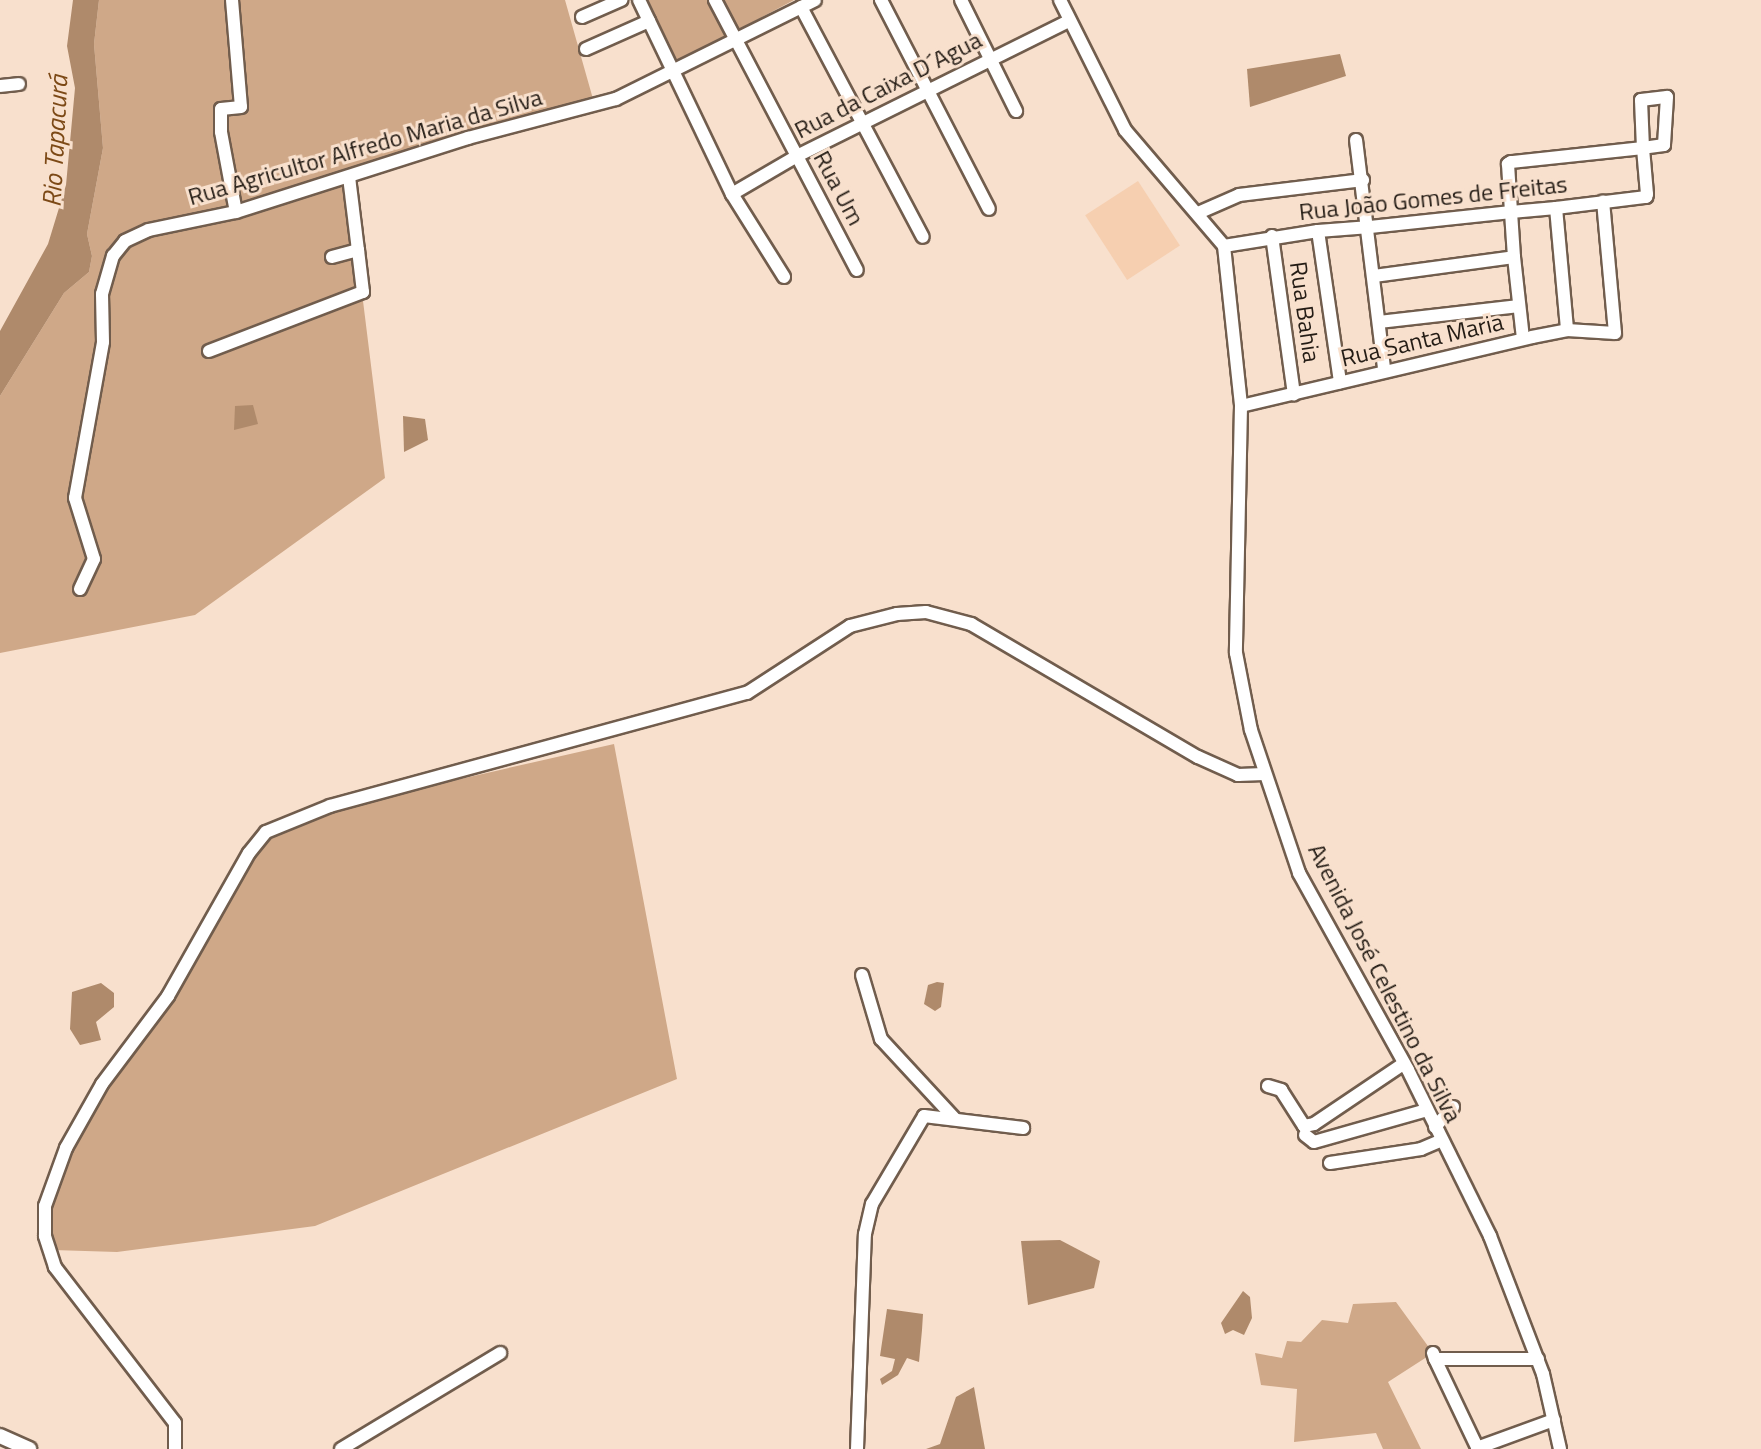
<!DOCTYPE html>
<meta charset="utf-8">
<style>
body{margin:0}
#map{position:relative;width:1761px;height:1449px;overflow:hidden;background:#f8e0cd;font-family:"Titillium Web",sans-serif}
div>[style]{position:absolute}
.green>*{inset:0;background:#f6cfb0;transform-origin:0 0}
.forest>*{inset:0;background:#cfa888}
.water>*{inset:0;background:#af8a6b}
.roads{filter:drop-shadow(2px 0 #715d4d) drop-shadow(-2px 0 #715d4d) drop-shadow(0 2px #715d4d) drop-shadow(0 -2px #715d4d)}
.minor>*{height:12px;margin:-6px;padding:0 6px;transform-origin:6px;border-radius:6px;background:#fff}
.major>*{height:14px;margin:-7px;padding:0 7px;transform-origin:7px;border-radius:7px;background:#fff}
span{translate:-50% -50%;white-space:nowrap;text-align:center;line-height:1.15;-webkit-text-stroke:6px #f8e0cd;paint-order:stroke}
.street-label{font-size:24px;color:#241c15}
.water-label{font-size:26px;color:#7c4916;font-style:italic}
</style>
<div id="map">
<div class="green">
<div style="left:1138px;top:181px;width:77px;height:63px;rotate:57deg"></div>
</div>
<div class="forest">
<div style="clip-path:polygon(99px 0,565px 0,593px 99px,347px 172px,385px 478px,195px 615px,0 653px,0 396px,64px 293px,89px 272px,92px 256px,87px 234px,103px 148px,94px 44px)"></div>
<div style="clip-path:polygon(643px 0,794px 0,674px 64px)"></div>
<div style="clip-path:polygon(614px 744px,677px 1079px,315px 1226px,117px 1252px,53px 1250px,50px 1185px,105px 1079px,164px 1010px,260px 842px,283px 826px,372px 799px)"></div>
<div style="clip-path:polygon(1396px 1302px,1433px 1353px,1388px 1382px,1421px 1449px,1383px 1449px,1376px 1433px,1294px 1442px,1297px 1389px,1261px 1385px,1255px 1353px,1282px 1358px,1287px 1341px,1301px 1342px,1322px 1320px,1348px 1323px,1353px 1304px)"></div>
</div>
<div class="water">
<div style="clip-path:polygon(73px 0,99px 0,94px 44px,103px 148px,87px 234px,92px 256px,89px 272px,64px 293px,0 396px,0 331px,48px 244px,66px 185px,75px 88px,67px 46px)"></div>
<div style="clip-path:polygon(1340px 54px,1346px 76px,1250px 107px,1247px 69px)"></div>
<div style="clip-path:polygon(253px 405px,258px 424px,234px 430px,235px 406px)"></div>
<div style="clip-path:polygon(403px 416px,425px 419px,428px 440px,404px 452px)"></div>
<div style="clip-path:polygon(937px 982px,944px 983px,941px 1007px,935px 1011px,924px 1004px,928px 985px)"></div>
<div style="clip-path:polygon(101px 983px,114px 993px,114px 1007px,96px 1022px,101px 1040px,80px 1045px,70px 1029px,72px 992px)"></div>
<div style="clip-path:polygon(1060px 1240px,1100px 1261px,1094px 1288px,1028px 1305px,1021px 1241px)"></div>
<div style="clip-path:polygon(1243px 1291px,1250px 1297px,1252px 1318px,1244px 1335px,1233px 1330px,1225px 1334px,1221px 1323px)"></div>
<div style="clip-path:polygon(887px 1309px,923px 1314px,922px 1330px,919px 1362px,907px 1358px,898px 1375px,882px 1385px,880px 1379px,892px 1371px,895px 1359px,880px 1356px)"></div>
<div style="clip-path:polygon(974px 1387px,985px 1449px,926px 1449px,940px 1444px,956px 1397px)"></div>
</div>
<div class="roads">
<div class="minor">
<div style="left:232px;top:0;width:107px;rotate:85.2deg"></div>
<div style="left:241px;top:107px;width:20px;rotate:174deg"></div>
<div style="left:221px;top:109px;width:23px;rotate:90deg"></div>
<div style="left:221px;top:132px;width:81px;rotate:79.4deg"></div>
<div style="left:639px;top:0;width:215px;rotate:64.4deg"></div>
<div style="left:732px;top:194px;width:98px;rotate:57.9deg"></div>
<div style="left:715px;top:0;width:305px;rotate:62.3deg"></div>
<div style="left:881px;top:0;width:235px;rotate:62.7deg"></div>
<div style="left:961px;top:0;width:124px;rotate:63.6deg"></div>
<div style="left:1060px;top:0;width:145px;rotate:63.4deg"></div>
<div style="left:1125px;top:130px;width:153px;rotate:49.5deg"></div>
<div style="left:1224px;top:246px;width:161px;rotate:83.9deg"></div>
<div style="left:1241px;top:406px;width:247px;rotate:91.2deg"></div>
<div style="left:1236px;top:653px;width:78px;rotate:79deg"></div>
<div style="left:1251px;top:730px;width:151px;rotate:71.4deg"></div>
<div style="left:1299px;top:873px;width:225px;rotate:61deg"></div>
<div style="left:1408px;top:1070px;width:185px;rotate:63.7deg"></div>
<div style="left:1490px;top:1236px;width:148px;rotate:69deg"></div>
<div style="left:1543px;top:1374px;width:77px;rotate:77.2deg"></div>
<div style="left:801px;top:7px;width:260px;rotate:62.1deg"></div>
<div style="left:582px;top:17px;width:43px;rotate:-23.6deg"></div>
<div style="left:586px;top:49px;width:69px;rotate:-24deg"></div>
<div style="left:0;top:86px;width:19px;rotate:-6deg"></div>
<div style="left:1356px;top:140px;width:231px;rotate:83deg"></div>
<div style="left:349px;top:177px;width:74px;rotate:83deg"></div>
<div style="left:732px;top:194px;width:75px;rotate:-30.3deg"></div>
<div style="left:797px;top:156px;width:301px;rotate:-26.4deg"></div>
<div style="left:1556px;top:208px;width:122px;rotate:84.8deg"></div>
<div style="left:1198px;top:213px;width:45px;rotate:-23.7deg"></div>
<div style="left:1239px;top:195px;width:125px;rotate:-6.9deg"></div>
<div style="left:1318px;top:231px;width:153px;rotate:81.7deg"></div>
<div style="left:1272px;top:236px;width:160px;rotate:82.1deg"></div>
<div style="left:1224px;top:246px;width:95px;rotate:-9.1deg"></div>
<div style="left:1318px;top:231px;width:52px;rotate:-4.4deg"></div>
<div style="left:1370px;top:227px;width:142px;rotate:-6.1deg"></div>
<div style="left:1511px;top:212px;width:45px;rotate:-5.1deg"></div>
<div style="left:1556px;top:208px;width:91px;rotate:-7deg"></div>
<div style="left:1646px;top:197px;width:3px;rotate:-72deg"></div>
<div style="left:1647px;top:194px;width:46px;rotate:-95deg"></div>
<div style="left:1643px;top:148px;width:48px;rotate:-92.4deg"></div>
<div style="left:1641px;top:100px;width:26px;rotate:-7deg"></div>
<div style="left:1667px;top:97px;width:48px;rotate:93.6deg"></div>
<div style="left:1664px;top:145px;width:21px;rotate:172deg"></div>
<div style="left:1643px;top:148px;width:133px;rotate:173.9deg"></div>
<div style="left:1511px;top:162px;width:4px;rotate:146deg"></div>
<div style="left:1508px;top:164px;width:48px;rotate:86.4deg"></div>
<div style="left:1511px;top:212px;width:45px;rotate:86.2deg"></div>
<div style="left:1514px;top:257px;width:82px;rotate:83.7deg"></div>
<div style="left:1374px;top:276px;width:141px;rotate:-7.7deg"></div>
<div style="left:1379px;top:322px;width:141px;rotate:-6.5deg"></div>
<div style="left:209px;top:351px;width:165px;rotate:-21deg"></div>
<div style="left:363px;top:292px;width:42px;rotate:-96.8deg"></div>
<div style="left:358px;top:250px;width:27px;rotate:165deg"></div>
<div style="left:1241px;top:406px;width:299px;rotate:-13.3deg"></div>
<div style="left:1532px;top:337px;width:36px;rotate:-11deg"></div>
<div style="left:1567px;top:330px;width:48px;rotate:3.6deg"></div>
<div style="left:1615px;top:333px;width:132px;rotate:-95.2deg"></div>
<div style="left:80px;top:589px;width:33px;rotate:-65deg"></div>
<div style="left:94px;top:559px;width:64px;rotate:-107.3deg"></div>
<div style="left:75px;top:498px;width:158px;rotate:-79.8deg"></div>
<div style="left:103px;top:342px;width:48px;rotate:-91.2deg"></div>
<div style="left:102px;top:294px;width:40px;rotate:-74deg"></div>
<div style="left:113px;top:256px;width:19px;rotate:-51deg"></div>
<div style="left:125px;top:241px;width:26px;rotate:-25deg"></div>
<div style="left:149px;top:230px;width:89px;rotate:-11.7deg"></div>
<div style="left:236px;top:212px;width:244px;rotate:-17.7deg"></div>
<div style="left:468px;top:138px;width:153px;rotate:-14.8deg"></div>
<div style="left:616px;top:99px;width:222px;rotate:-26.4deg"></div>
<div style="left:862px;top:975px;width:67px;rotate:73.5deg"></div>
<div style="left:881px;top:1039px;width:109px;rotate:47.2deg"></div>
<div style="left:1268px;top:1086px;width:14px;rotate:17deg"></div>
<div style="left:1281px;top:1090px;width:43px;rotate:57.4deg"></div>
<div style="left:1304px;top:1126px;width:10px;rotate:-11deg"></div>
<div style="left:1314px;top:1124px;width:107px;rotate:-34deg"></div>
<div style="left:1435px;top:1127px;width:27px;rotate:-48deg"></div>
<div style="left:1305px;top:1135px;width:11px;rotate:38deg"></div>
<div style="left:1314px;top:1142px;width:117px;rotate:-15.8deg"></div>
<div style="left:1330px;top:1163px;width:92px;rotate:-8.7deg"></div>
<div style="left:1421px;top:1149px;width:23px;rotate:-23deg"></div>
<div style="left:1433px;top:1353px;width:6px;rotate:72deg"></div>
<div style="left:1435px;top:1359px;width:103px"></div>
<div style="left:1435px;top:1359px;width:100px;rotate:64.5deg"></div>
<div style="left:1477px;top:1448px;width:82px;rotate:-20deg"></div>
<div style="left:175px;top:1449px;width:26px;rotate:-90deg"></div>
<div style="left:175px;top:1423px;width:197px;rotate:-127.6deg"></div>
<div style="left:55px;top:1267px;width:33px;rotate:-108deg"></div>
<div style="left:45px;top:1236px;width:30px;rotate:-90deg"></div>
<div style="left:45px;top:1206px;width:62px;rotate:-70.1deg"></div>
<div style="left:66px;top:1148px;width:73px;rotate:-60.6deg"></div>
<div style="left:102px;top:1084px;width:110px;rotate:-53.1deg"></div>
<div style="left:168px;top:996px;width:164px;rotate:-60.5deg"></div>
<div style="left:249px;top:853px;width:27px;rotate:-51deg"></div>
<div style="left:266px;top:832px;width:69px;rotate:-22.1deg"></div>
<div style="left:330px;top:806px;width:432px;rotate:-15.2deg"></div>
<div style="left:747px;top:693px;width:123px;rotate:-33deg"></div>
<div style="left:850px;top:626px;width:49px;rotate:-14.3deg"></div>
<div style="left:897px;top:614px;width:29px;rotate:-4deg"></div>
<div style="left:926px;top:612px;width:47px;rotate:14.9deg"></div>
<div style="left:971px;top:624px;width:263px;rotate:30.4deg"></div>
<div style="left:1198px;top:757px;width:44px;rotate:24.2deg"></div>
<div style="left:1238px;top:775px;width:26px;rotate:-2deg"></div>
<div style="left:341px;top:1449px;width:186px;rotate:-31.1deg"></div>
<div style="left:857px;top:1449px;width:215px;rotate:-87.9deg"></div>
<div style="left:865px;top:1234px;width:31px;rotate:-77deg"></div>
<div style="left:872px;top:1204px;width:102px;rotate:-59.4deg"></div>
<div style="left:924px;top:1116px;width:100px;rotate:6.9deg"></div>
</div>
<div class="major">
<div style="left:0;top:1436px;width:32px;rotate:24deg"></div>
</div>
</div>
<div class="street-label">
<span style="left:888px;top:85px;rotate:-27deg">Rua da Caixa D´Agua</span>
<span style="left:365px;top:147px;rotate:-16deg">Rua Agricultor Alfredo Maria da Silva</span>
<span style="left:839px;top:188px;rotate:62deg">Rua Um</span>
<span style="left:1433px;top:198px;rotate:-6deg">Rua João Gomes de Freitas</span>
<span style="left:1305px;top:312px;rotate:82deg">Rua Bahia</span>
<span style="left:1422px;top:340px;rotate:-13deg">Rua Santa Maria</span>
<span style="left:1385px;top:983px;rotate:63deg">Avenida José Celestino da Silva</span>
</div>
<div class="water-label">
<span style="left:55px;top:141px;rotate:-87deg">Rio Tapacurá</span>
</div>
</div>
